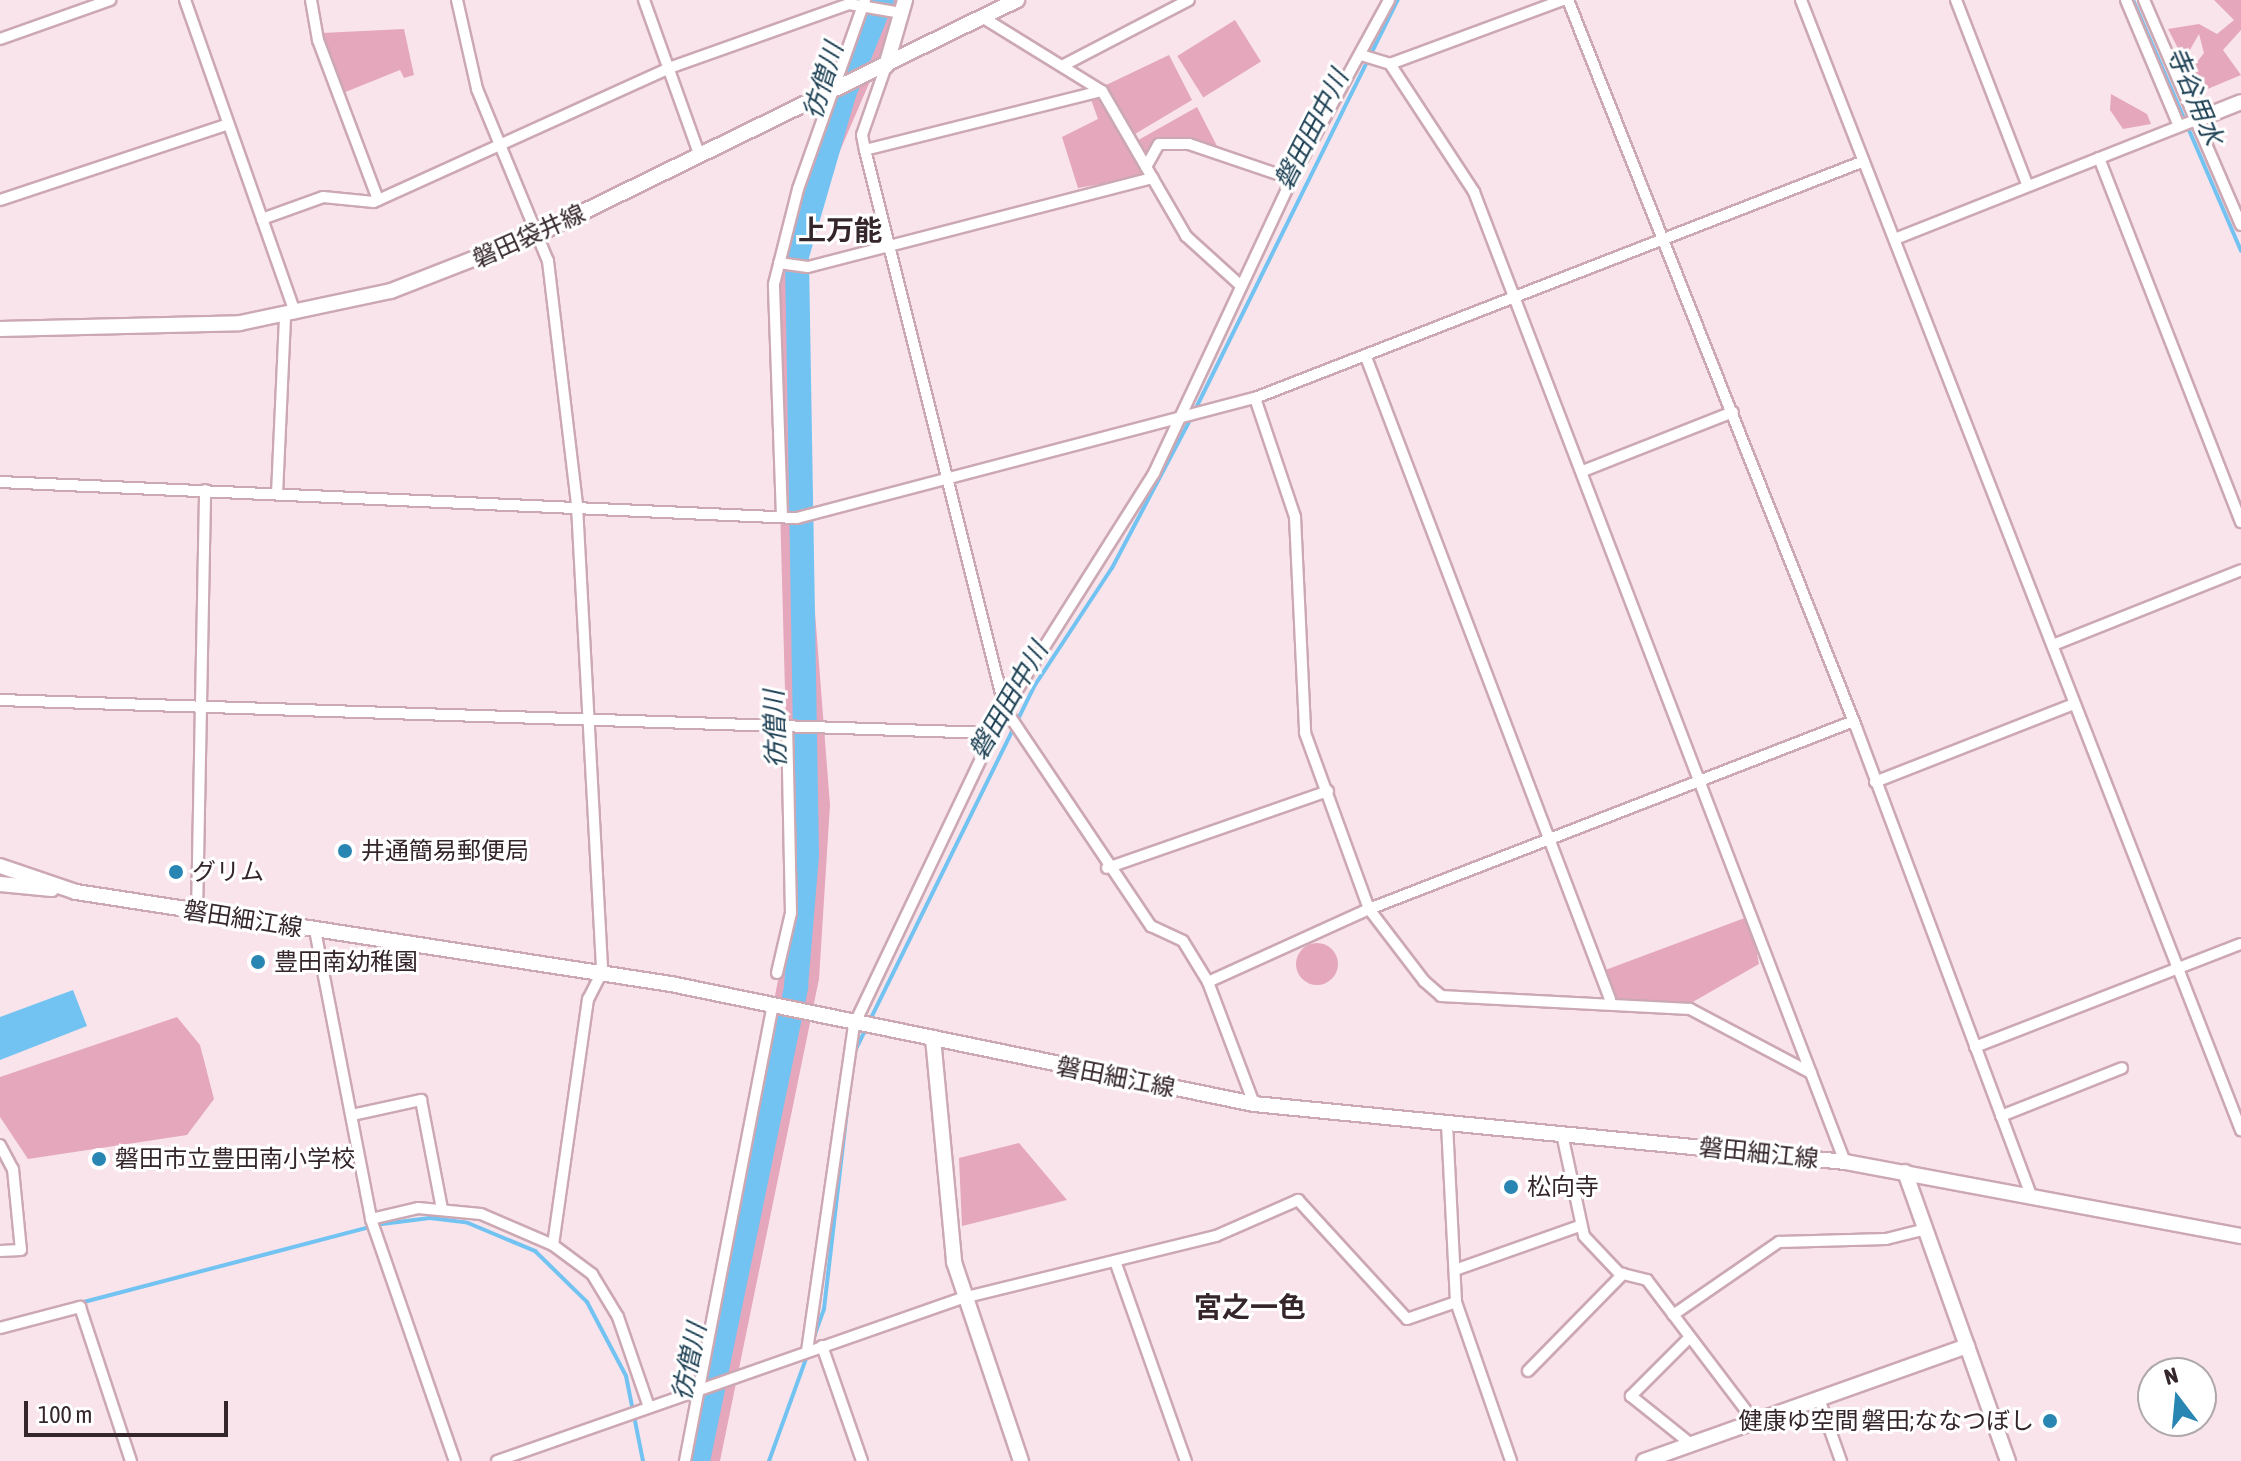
<!DOCTYPE html>
<meta charset="utf-8">
<style>
body{margin:0}
#map{position:relative;width:2241px;height:1461px;overflow:hidden;background:#fae4eb;font-family:"Asap Condensed","Noto Sans JP",sans-serif}
div>[style]{position:absolute}
.green>*{inset:0;background:#e4a7bc;transform-origin:0 0}
.round{border-radius:50%}
.water>*{inset:0;background:#72c3f1}
.stream>*{height:4px;margin:-2px;padding:0 2px;transform-origin:2px;border-radius:2px;background:#72c3f1}
.river>*{height:24px;margin:-12px;padding:0 12px;transform-origin:12px;border-radius:12px;background:#72c3f1}
.roads{filter:drop-shadow(2px 0 #cca8b3) drop-shadow(-2px 0 #cca8b3) drop-shadow(0 2px #cca8b3) drop-shadow(0 -2px #cca8b3)}
.street>*{height:10px;margin:-5px;padding:0 5px;transform-origin:5px;border-radius:5px;background:#fff}
.secondary>*{height:14px;margin:-7px;padding:0 7px;transform-origin:7px;border-radius:7px;background:#fff}
.dots>*{width:22px;height:22px;translate:-50% -50%;box-sizing:border-box;border:4px solid #fff;border-radius:50%}
span{translate:-50% -50%;white-space:nowrap;text-align:center;line-height:1.15;-webkit-text-stroke:6px #fff;paint-order:stroke}
.street-label{font-size:24px;color:#34262a}
.poi-label{font-size:24px;color:#34262a}
.left{translate:0 -50%;text-align:left}
.right{translate:-100% -50%;text-align:right}
.water-label{font-size:26px;color:#1d4054;font-style:italic}
.quarter-label{font-size:28px;color:#34262a;font-weight:700}
.north{position:absolute;left:2137px;top:1357px;width:80px;height:80px;box-sizing:border-box;background:#fff;border:2px solid #aea8aa;border-radius:50%;rotate:344deg;font-size:22px;font-weight:700;line-height:32px;text-align:center;color:#34262a}
.north::after{content:'';display:block;margin:auto;width:28px;height:36px;background:#2985b2;clip-path:polygon(50% 0,100% 100%,50% 72%,0 100%)}
.scale{position:absolute;left:24px;top:1401px;width:204px;height:36px;box-sizing:border-box;border:4px solid #34262a;border-top:0;padding-left:10px;font-size:24px;line-height:28px;white-space:nowrap;color:#34262a;-webkit-text-stroke:6px #fff;paint-order:stroke}
</style>
<div id="map">
<div class="green">
<div style="clip-path:polygon(865px 0,905px 0,808px 225px,798px 394px,830px 805px,819px 979px,720px 1461px,685px 1461px,791px 913px,774px 284px)"></div>
<div style="clip-path:polygon(2214px 0,2241px 0,2241px 30px,2223px 50px,2241px 75px,2198px 93px,2187px 75px,2204px 53px,2199px 34px,2184px 60px,2168px 29px,2199px 24px,2217px 34px,2234px 20px)"></div>
<div style="left:1235px;top:20px;width:49px;height:68px;rotate:58deg"></div>
<div style="clip-path:polygon(404px 29px,414px 75px,404px 78px,400px 70px,343px 93px,322px 33px)"></div>
<div style="clip-path:polygon(1169px 55px,1192px 100px,1130px 137px,1133px 143px,1197px 107px,1217px 146px,1159px 144px,1140px 177px,1078px 188px,1062px 137px,1098px 119px,1089px 94px,1102px 91px,1123px 124px,1104px 86px)"></div>
<div style="clip-path:polygon(2111px 94px,2147px 114px,2151px 124px,2123px 129px,2110px 110px)"></div>
<div style="clip-path:polygon(1750px 916px,1759px 964px,1684px 1007px,1610px 999px,1600px 972px)"></div>
<div class="round" style="left:1296px;top:943px;width:42px;height:42px"></div>
<div style="clip-path:polygon(177px 1017px,200px 1045px,214px 1099px,187px 1135px,28px 1159px,0 1117px,0 1077px)"></div>
<div style="clip-path:polygon(1019px 1143px,1067px 1200px,962px 1226px,959px 1158px)"></div>
</div>
<div class="water">
<div style="clip-path:polygon(73px 990px,87px 1026px,0 1060px,0 1017px)"></div>
</div>
<div class="stream">
<div style="left:2133px;top:0;width:273px;rotate:66.7deg"></div>
<div style="left:1195px;top:410px;width:458px;rotate:-63.7deg"></div>
<div style="left:870px;top:1020px;width:373px;rotate:-63.8deg"></div>
<div style="left:1035px;top:685px;width:140px;rotate:-56.7deg"></div>
<div style="left:1112px;top:568px;width:170px;rotate:-62.2deg"></div>
<div style="left:854px;top:1053px;width:28px;rotate:-64deg"></div>
<div style="left:80px;top:1303px;width:312px;rotate:-14.7deg"></div>
<div style="left:382px;top:1224px;width:48px;rotate:-7.1deg"></div>
<div style="left:430px;top:1218px;width:38px;rotate:7deg"></div>
<div style="left:468px;top:1223px;width:73px;rotate:22.7deg"></div>
<div style="left:535px;top:1251px;width:73px;rotate:44.4deg"></div>
<div style="left:587px;top:1302px;width:84px;rotate:62.2deg"></div>
<div style="left:626px;top:1376px;width:87px;rotate:78.7deg"></div>
<div style="left:769px;top:1461px;width:162px;rotate:-70.1deg"></div>
<div style="left:824px;top:1309px;width:217px;rotate:-83.4deg"></div>
</div>
<div class="river">
<div style="left:698px;top:1461px;width:485px;rotate:-78.3deg"></div>
<div style="left:796px;top:986px;width:131px;rotate:-85.2deg"></div>
<div style="left:807px;top:855px;width:599px;rotate:-90.96deg"></div>
<div style="left:797px;top:256px;width:169px;rotate:-73.8deg"></div>
<div style="left:844px;top:94px;width:101px;rotate:-68deg"></div>
</div>
<div class="roads">
<div class="street">
<div style="left:185px;top:0;width:332px;rotate:70.6deg"></div>
<div style="left:311px;top:0;width:41px;rotate:80.1deg"></div>
<div style="left:318px;top:40px;width:171px;rotate:69.4deg"></div>
<div style="left:457px;top:0;width:91px;rotate:77.3deg"></div>
<div style="left:477px;top:89px;width:186px;rotate:67.6deg"></div>
<div style="left:548px;top:261px;width:247px;rotate:83.2deg"></div>
<div style="left:577px;top:506px;width:467px;rotate:86.9deg"></div>
<div style="left:602px;top:972px;width:30px;rotate:117deg"></div>
<div style="left:588px;top:999px;width:248px;rotate:98.1deg"></div>
<div style="left:644px;top:0;width:164px;rotate:70.3deg"></div>
<div style="left:1568px;top:0;width:782px;rotate:68.39deg"></div>
<div style="left:1856px;top:727px;width:499px;rotate:69.5deg"></div>
<div style="left:1801px;top:0;width:1213px;rotate:68.73deg"></div>
<div style="left:1956px;top:0;width:197px;rotate:68.9deg"></div>
<div style="left:2126px;top:0;width:137px;rotate:67.2deg"></div>
<div style="left:2144px;top:0;width:245px;rotate:66.7deg"></div>
<div style="left:982px;top:17px;width:141px;rotate:31.7deg"></div>
<div style="left:1102px;top:91px;width:168px;rotate:59.9deg"></div>
<div style="left:1186px;top:236px;width:73px;rotate:42.2deg"></div>
<div style="left:0;top:39px;width:117px;rotate:-19.5deg"></div>
<div style="left:1361px;top:55px;width:30px;rotate:17deg"></div>
<div style="left:1390px;top:64px;width:184px;rotate:-20.3deg"></div>
<div style="left:1390px;top:64px;width:153px;rotate:56.7deg"></div>
<div style="left:1474px;top:192px;width:1039px;rotate:69.07deg"></div>
<div style="left:886px;top:66px;width:73px;rotate:109.2deg"></div>
<div style="left:862px;top:135px;width:15px;rotate:79deg"></div>
<div style="left:865px;top:150px;width:576px;rotate:75.94deg"></div>
<div style="left:1005px;top:709px;width:262px;rotate:56.1deg"></div>
<div style="left:1151px;top:926px;width:35px;rotate:25deg"></div>
<div style="left:1183px;top:941px;width:48px;rotate:58.6deg"></div>
<div style="left:1208px;top:982px;width:130px;rotate:69.3deg"></div>
<div style="left:1062px;top:66px;width:143px;rotate:-27.5deg"></div>
<div style="left:865px;top:150px;width:244px;rotate:-14deg"></div>
<div style="left:2099px;top:158px;width:391px;rotate:68.7deg"></div>
<div style="left:1146px;top:167px;width:26px;rotate:-61deg"></div>
<div style="left:1159px;top:144px;width:30px"></div>
<div style="left:1189px;top:144px;width:109px;rotate:18.8deg"></div>
<div style="left:0;top:200px;width:240px;rotate:-18.4deg"></div>
<div style="left:262px;top:219px;width:65px;rotate:-19.8deg"></div>
<div style="left:323px;top:197px;width:51px;rotate:5.6deg"></div>
<div style="left:374px;top:202px;width:324px;rotate:-24.4deg"></div>
<div style="left:669px;top:68px;width:191px;rotate:-19.6deg"></div>
<div style="left:849px;top:4px;width:53px;rotate:9.8deg"></div>
<div style="left:1895px;top:239px;width:324px;rotate:-21.6deg"></div>
<div style="left:779px;top:263px;width:29px;rotate:8deg"></div>
<div style="left:808px;top:267px;width:356px;rotate:-14.5deg"></div>
<div style="left:1366px;top:357px;width:687px;rotate:69.19deg"></div>
<div style="left:1255px;top:398px;width:126px;rotate:71.4deg"></div>
<div style="left:1295px;top:517px;width:216px;rotate:87.3deg"></div>
<div style="left:1305px;top:733px;width:187px;rotate:70deg"></div>
<div style="left:1369px;top:909px;width:91px;rotate:52.6deg"></div>
<div style="left:1424px;top:981px;width:23px;rotate:41deg"></div>
<div style="left:1441px;top:996px;width:249px;rotate:3deg"></div>
<div style="left:1690px;top:1009px;width:137px;rotate:27.9deg"></div>
<div style="left:1583px;top:471px;width:161px;rotate:-21.5deg"></div>
<div style="left:0;top:482px;width:798px;rotate:2.59deg"></div>
<div style="left:797px;top:518px;width:473px;rotate:-14.7deg"></div>
<div style="left:1255px;top:398px;width:653px;rotate:-21.26deg"></div>
<div style="left:277px;top:494px;width:179px;rotate:-87.4deg"></div>
<div style="left:782px;top:517px;width:233px;rotate:-92deg"></div>
<div style="left:774px;top:284px;width:98px;rotate:-75.8deg"></div>
<div style="left:798px;top:189px;width:201px;rotate:-70.5deg"></div>
<div style="left:2053px;top:645px;width:202px;rotate:-21.7deg"></div>
<div style="left:0;top:700px;width:993px;rotate:1.91deg"></div>
<div style="left:1875px;top:782px;width:214px;rotate:-21.4deg"></div>
<div style="left:1107px;top:868px;width:234px;rotate:-19.2deg"></div>
<div style="left:197px;top:913px;width:423px;rotate:-88.9deg"></div>
<div style="left:315px;top:930px;width:294px;rotate:79deg"></div>
<div style="left:371px;top:1219px;width:256px;rotate:70.9deg"></div>
<div style="left:777px;top:973px;width:62px;rotate:-76.9deg"></div>
<div style="left:791px;top:913px;width:184px;rotate:-91.2deg"></div>
<div style="left:1208px;top:982px;width:177px;rotate:-24.4deg"></div>
<div style="left:1369px;top:909px;width:520px;rotate:-21.19deg"></div>
<div style="left:1975px;top:1047px;width:285px;rotate:-21.2deg"></div>
<div style="left:352px;top:1115px;width:71px;rotate:-12.3deg"></div>
<div style="left:421px;top:1100px;width:111px;rotate:79.1deg"></div>
<div style="left:2001px;top:1116px;width:130px;rotate:-21.6deg"></div>
<div style="left:1447px;top:1124px;width:178px;rotate:87.1deg"></div>
<div style="left:1456px;top:1302px;width:168px;rotate:70.9deg"></div>
<div style="left:1562px;top:1134px;width:104px;rotate:77.8deg"></div>
<div style="left:1584px;top:1236px;width:51px;rotate:46.6deg"></div>
<div style="left:1619px;top:1273px;width:29px;rotate:14deg"></div>
<div style="left:1647px;top:1280px;width:177px;rotate:52.8deg"></div>
<div style="left:0;top:1145px;width:27px;rotate:62deg"></div>
<div style="left:13px;top:1169px;width:81px;rotate:84.4deg"></div>
<div style="left:21px;top:1250px;width:21px;rotate:177deg"></div>
<div style="left:371px;top:1219px;width:48px;rotate:-13.2deg"></div>
<div style="left:418px;top:1208px;width:63px;rotate:5.4deg"></div>
<div style="left:481px;top:1214px;width:78px;rotate:23.3deg"></div>
<div style="left:553px;top:1245px;width:49px;rotate:36.6deg"></div>
<div style="left:592px;top:1274px;width:50px;rotate:58.8deg"></div>
<div style="left:618px;top:1317px;width:95px;rotate:71deg"></div>
<div style="left:1115px;top:1261px;width:212px;rotate:70.5deg"></div>
<div style="left:1455px;top:1270px;width:132px;rotate:-19.5deg"></div>
<div style="left:1673px;top:1315px;width:129px;rotate:-34.6deg"></div>
<div style="left:1779px;top:1242px;width:107px;rotate:-1.6deg"></div>
<div style="left:1886px;top:1239px;width:41px;rotate:-14deg"></div>
<div style="left:0;top:1328px;width:83px;rotate:-14.7deg"></div>
<div style="left:80px;top:1307px;width:162px;rotate:71.7deg"></div>
<div style="left:1688px;top:1339px;width:81px;rotate:135deg"></div>
<div style="left:1631px;top:1396px;width:77px;rotate:38.7deg"></div>
<div style="left:822px;top:1346px;width:122px;rotate:70.8deg"></div>
<div style="left:807px;top:1351px;width:329px;rotate:-81.8deg"></div>
<div style="left:854px;top:1025px;width:350px;rotate:-64.5deg"></div>
<div style="left:1005px;top:709px;width:279px;rotate:-57.7deg"></div>
<div style="left:1154px;top:473px;width:332px;rotate:-64.9deg"></div>
<div style="left:1295px;top:172px;width:196px;rotate:-61.3deg"></div>
<div style="left:1528px;top:1371px;width:136px;rotate:-45.6deg"></div>
<div style="left:1819px;top:1399px;width:66px;rotate:70.5deg"></div>
<div style="left:497px;top:1461px;width:494px;rotate:-19.3deg"></div>
<div style="left:963px;top:1298px;width:260px;rotate:-13.8deg"></div>
<div style="left:1216px;top:1236px;width:90px;rotate:-23.7deg"></div>
<div style="left:1298px;top:1200px;width:161px;rotate:47.5deg"></div>
<div style="left:1407px;top:1319px;width:52px;rotate:-19.1deg"></div>
<div style="left:685px;top:1461px;width:464px;rotate:-79.1deg"></div>
</div>
<div class="secondary">
<div style="left:886px;top:66px;width:69px;rotate:-73.9deg"></div>
<div style="left:2196px;top:120px;width:48px;rotate:-21.8deg"></div>
<div style="left:0;top:329px;width:240px;rotate:-1.4deg"></div>
<div style="left:240px;top:323px;width:154px;rotate:-12deg"></div>
<div style="left:391px;top:291px;width:160px;rotate:-21.3deg"></div>
<div style="left:540px;top:233px;width:531px;rotate:-26.03deg"></div>
<div style="left:0;top:866px;width:80px;rotate:18.9deg"></div>
<div style="left:76px;top:892px;width:602px;rotate:8.79deg"></div>
<div style="left:671px;top:984px;width:595px;rotate:11.63deg"></div>
<div style="left:1254px;top:1104px;width:594px;rotate:5.6deg"></div>
<div style="left:1845px;top:1162px;width:403px;rotate:10.6deg"></div>
<div style="left:0;top:884px;width:52px;rotate:5.5deg"></div>
<div style="left:933px;top:1038px;width:225px;rotate:84.6deg"></div>
<div style="left:954px;top:1262px;width:210px;rotate:71.4deg"></div>
<div style="left:1905px;top:1172px;width:307px;rotate:70.4deg"></div>
<div style="left:1644px;top:1461px;width:343px;rotate:-19.6deg"></div>
</div>
</div>
<div class="dots">
<div style="left:345px;top:851px;background:#2985b2"></div>
<div style="left:176px;top:872px;background:#2985b2"></div>
<div style="left:258px;top:962px;background:#2985b2"></div>
<div style="left:99px;top:1159px;background:#2985b2"></div>
<div style="left:1511px;top:1187px;background:#2985b2"></div>
<div style="left:2050px;top:1421px;background:#2985b2"></div>
</div>
<div class="street-label">
<span style="left:529px;top:236px;rotate:-24deg">磐田袋井線</span>
<span style="left:243px;top:919px;rotate:9deg">磐田細江線</span>
<span style="left:1116px;top:1077px;rotate:11deg">磐田細江線</span>
<span style="left:1759px;top:1153px;rotate:6deg">磐田細江線</span>
</div>
<div class="poi-label">
<span class="left" style="left:361px;top:851px">井通簡易郵便局</span>
<span class="left" style="left:192px;top:872px">グリム</span>
<span class="left" style="left:274px;top:962px">豊田南幼稚園</span>
<span class="left" style="left:115px;top:1159px">磐田市立豊田南小学校</span>
<span class="left" style="left:1527px;top:1187px">松向寺</span>
<span class="right" style="left:2034px;top:1421px">健康ゆ空間 磐田;ななつぼし</span>
</div>
<div class="water-label">
<span style="left:824px;top:81px;rotate:-73deg">彷僧川</span>
<span style="left:2194px;top:96px;rotate:67deg">寺谷用水</span>
<span style="left:1312px;top:130px;rotate:-63deg">磐田田中川</span>
<span style="left:1009px;top:701px;rotate:-60deg">磐田田中川</span>
<span style="left:776px;top:729px;rotate:-92deg">彷僧川</span>
<span style="left:690px;top:1362px;rotate:-78deg">彷僧川</span>
</div>
<div class="quarter-label">
<span style="left:840px;top:230px">上万能</span>
<span style="left:1250px;top:1307px">宮之一色</span>
</div>
<div class="north">N</div>
<div class="scale">100 m</div>
</div>
